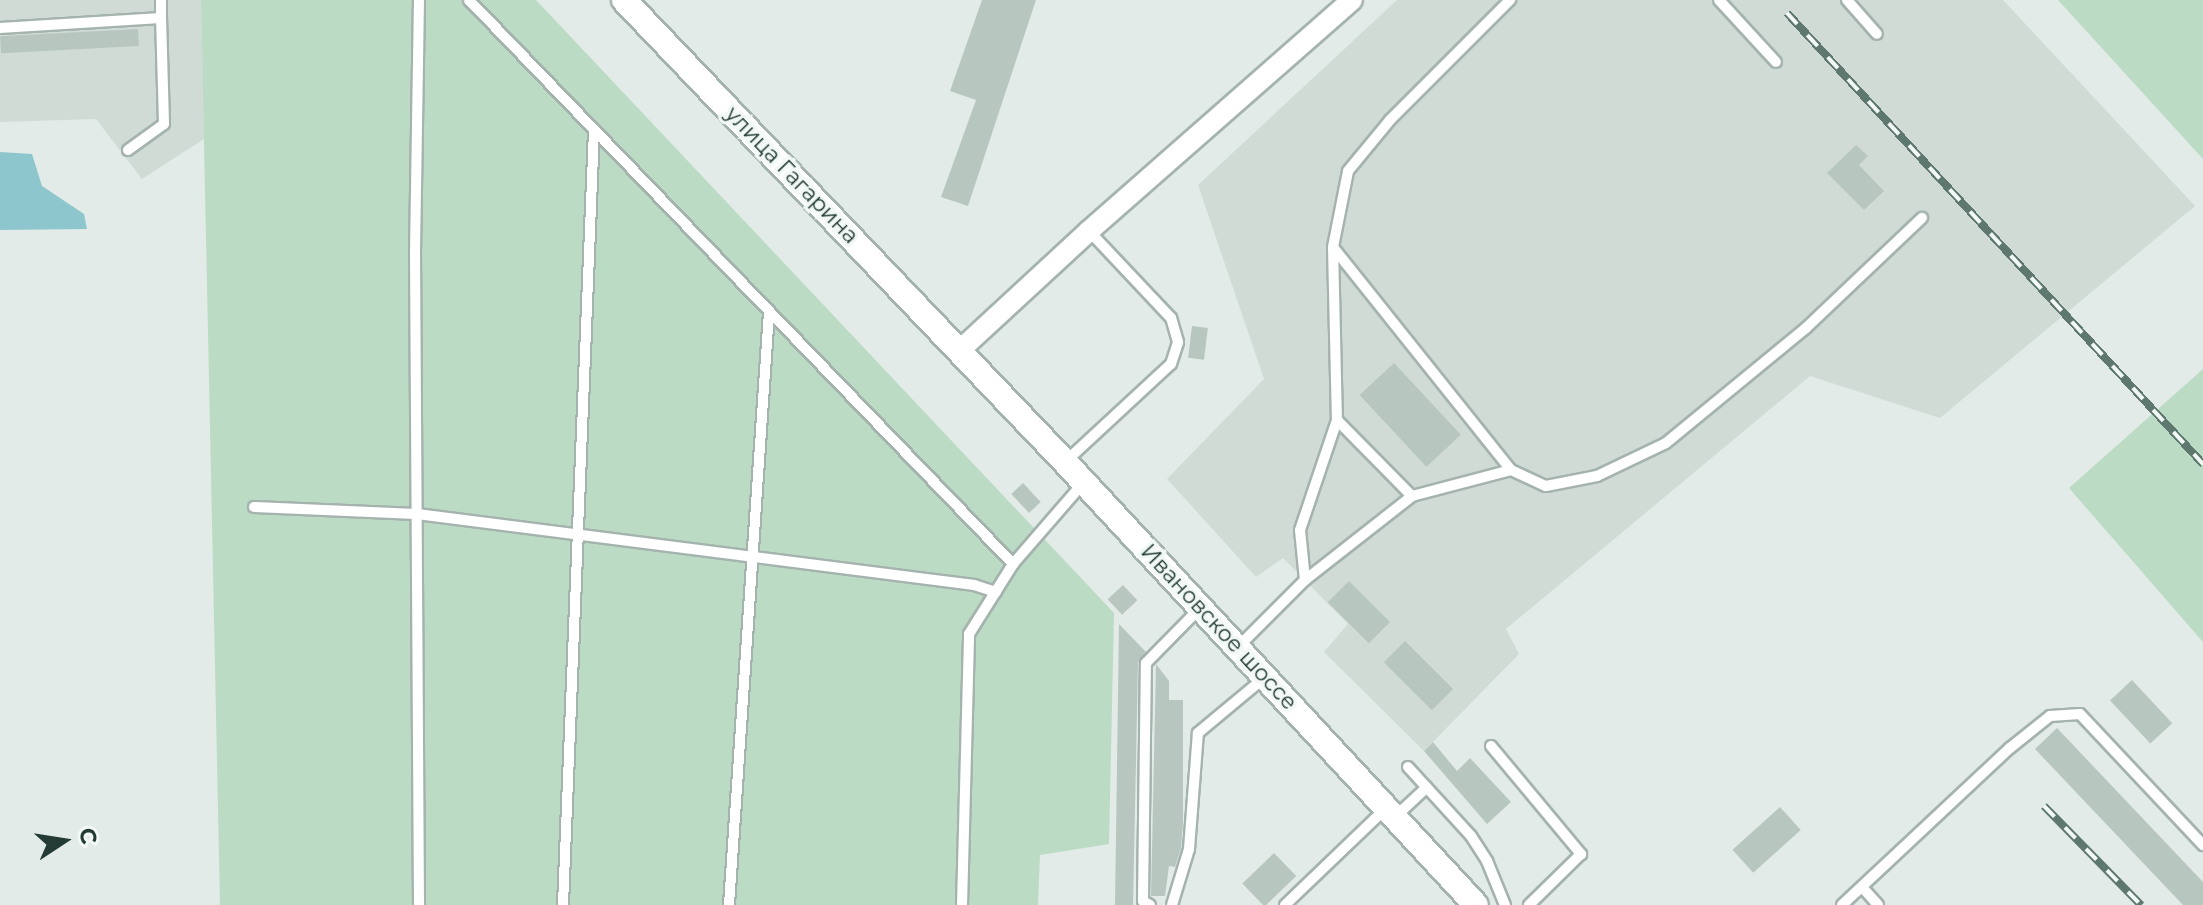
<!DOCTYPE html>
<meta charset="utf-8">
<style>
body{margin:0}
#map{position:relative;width:2203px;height:905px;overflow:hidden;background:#e2ebe7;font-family:Montserrat,sans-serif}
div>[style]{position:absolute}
.built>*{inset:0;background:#d0dbd6}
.green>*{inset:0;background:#bcdbc4}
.water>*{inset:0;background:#8ec6cd}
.building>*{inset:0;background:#b8c6c0;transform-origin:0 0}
.roads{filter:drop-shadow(2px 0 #a5b3ae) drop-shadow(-2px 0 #a5b3ae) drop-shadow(0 2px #a5b3ae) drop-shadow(0 -2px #a5b3ae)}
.lane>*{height:10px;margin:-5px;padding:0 5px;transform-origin:5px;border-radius:5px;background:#fff}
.street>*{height:20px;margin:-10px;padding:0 10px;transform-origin:10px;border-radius:10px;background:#fff}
.secondary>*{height:24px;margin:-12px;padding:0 12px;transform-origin:12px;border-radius:12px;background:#fff}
.rail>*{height:8px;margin-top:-4px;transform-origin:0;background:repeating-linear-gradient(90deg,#f2f8f5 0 15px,#5e776f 0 30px);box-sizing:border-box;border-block:2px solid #5e776f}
span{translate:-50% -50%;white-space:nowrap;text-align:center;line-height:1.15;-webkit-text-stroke:7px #f2f8f5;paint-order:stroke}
.street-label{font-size:22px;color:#233b34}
.north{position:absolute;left:24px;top:801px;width:80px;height:80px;-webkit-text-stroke:6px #f2f8f5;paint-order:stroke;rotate:78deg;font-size:22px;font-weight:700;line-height:32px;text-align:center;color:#233b34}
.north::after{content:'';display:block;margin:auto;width:28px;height:36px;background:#233b34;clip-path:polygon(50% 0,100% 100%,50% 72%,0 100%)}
</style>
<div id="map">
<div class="built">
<div style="clip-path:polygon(0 0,201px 0,204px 139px,142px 179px,96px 119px,0 122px)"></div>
<div style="clip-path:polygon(1397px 0,2003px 0,2195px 206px,1940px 418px,1810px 376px,1506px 629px,1519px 654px,1424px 751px,1324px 652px,1348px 624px,1283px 558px,1256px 577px,1167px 479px,1264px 379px,1198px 185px)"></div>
</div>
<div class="green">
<div style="clip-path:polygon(201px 0,536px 0,1114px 613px,1109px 844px,1040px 855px,1038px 905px,220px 905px)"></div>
<div style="clip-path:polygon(2058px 0,2203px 0,2203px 159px)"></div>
<div style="clip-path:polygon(2203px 369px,2203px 642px,2069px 488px)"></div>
</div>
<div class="water">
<div style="clip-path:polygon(0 152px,32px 154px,42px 186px,84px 214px,87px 229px,0 230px)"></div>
</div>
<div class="building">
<div style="clip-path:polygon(982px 0,1036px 0,968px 206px,941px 197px,976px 100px,950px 91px)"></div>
<div style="left:138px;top:29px;width:17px;height:138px;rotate:87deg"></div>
<div style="clip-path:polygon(1856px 145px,1868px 156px,1859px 165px,1884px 191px,1864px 210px,1827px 173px)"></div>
<div style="left:1192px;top:326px;width:16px;height:32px;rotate:7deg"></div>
<div style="left:1394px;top:363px;width:98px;height:47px;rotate:47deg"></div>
<div style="left:1023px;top:483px;width:26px;height:16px;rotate:47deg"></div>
<div style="left:1349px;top:581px;width:58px;height:30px;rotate:45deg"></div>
<div style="left:1123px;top:585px;width:21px;height:21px;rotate:47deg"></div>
<div style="clip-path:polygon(1119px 624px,1146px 652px,1138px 663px,1133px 905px,1115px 905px)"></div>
<div style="left:1405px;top:641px;width:68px;height:30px;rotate:45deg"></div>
<div style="clip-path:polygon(1156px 664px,1169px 681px,1169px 700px,1183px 700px,1183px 824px,1181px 848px,1175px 867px,1169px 866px,1165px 896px,1151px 896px)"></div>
<div style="left:2132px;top:680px;width:59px;height:30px;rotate:47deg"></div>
<div style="clip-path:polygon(2057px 728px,2203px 882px,2203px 905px,2183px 905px,2035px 749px)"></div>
<div style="clip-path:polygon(1433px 742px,1457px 771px,1470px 758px,1511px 802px,1487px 824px,1424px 751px)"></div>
<div style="left:1780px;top:807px;width:31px;height:64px;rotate:48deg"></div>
<div style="left:1274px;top:853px;width:32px;height:44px;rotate:46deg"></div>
</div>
<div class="roads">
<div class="lane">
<div style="left:469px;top:0;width:784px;rotate:46.03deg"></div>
<div style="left:1719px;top:0;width:84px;rotate:47.4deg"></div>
<div style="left:1847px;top:0;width:45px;rotate:48.6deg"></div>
<div style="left:0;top:28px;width:161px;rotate:-3.6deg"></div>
<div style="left:161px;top:18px;width:18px;rotate:-90deg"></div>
<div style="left:128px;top:150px;width:44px;rotate:-35.8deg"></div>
<div style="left:164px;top:124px;width:106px;rotate:-91.6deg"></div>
<div style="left:1333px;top:247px;width:77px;rotate:-78.8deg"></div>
<div style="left:1348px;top:171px;width:66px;rotate:-50.5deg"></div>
<div style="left:1390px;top:120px;width:170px;rotate:-45deg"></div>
<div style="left:1065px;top:462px;width:144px;rotate:-42.8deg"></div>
<div style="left:1171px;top:364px;width:23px;rotate:-72deg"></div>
<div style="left:1178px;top:342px;width:25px;rotate:-106deg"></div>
<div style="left:1171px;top:318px;width:120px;rotate:-133.3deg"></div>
<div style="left:1511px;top:470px;width:38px;rotate:25deg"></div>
<div style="left:1546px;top:486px;width:52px;rotate:-11.1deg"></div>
<div style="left:1597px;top:476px;width:76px;rotate:-25.6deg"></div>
<div style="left:1666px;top:443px;width:181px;rotate:-39.4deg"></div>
<div style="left:1806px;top:328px;width:160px;rotate:-43.5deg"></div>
<div style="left:254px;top:507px;width:163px;rotate:2.5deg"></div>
<div style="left:417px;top:514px;width:562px;rotate:7.26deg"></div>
<div style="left:974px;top:585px;width:23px;rotate:18deg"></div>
<div style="left:1305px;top:580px;width:50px;rotate:-95.7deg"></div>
<div style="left:1300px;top:530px;width:116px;rotate:-71.4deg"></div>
<div style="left:1238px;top:647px;width:95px;rotate:-45deg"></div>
<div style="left:1305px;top:580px;width:136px;rotate:-38.1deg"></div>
<div style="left:1412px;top:496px;width:102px;rotate:-14.7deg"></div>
<div style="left:1511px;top:470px;width:285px;rotate:-128.6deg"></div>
<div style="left:1333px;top:247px;width:173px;rotate:88.7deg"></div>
<div style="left:1337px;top:420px;width:107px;rotate:45.4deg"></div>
<div style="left:1491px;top:746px;width:141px;rotate:50.2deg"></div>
<div style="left:1581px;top:854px;width:73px;rotate:135.6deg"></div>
<div style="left:1408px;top:767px;width:93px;rotate:47.6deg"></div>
<div style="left:1471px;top:836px;width:30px;rotate:57deg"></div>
<div style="left:1487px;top:861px;width:48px;rotate:67.8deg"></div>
<div style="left:1396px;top:816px;width:42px;rotate:-43.1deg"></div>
<div style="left:1862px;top:887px;width:24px;rotate:48deg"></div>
<div style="left:419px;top:905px;width:652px;rotate:-90.35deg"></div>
<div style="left:415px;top:253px;width:253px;rotate:-89.1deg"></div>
<div style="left:563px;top:905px;width:776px;rotate:-87.71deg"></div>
<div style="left:729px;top:905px;width:594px;rotate:-86.14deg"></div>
<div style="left:962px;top:905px;width:271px;rotate:-88.5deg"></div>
<div style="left:969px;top:634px;width:83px;rotate:-57.8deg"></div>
<div style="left:1013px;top:564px;width:108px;rotate:-49.1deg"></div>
<div style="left:1150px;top:905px;width:8px;rotate:-150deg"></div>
<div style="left:1143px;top:901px;width:238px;rotate:-89.3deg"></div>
<div style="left:1146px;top:663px;width:76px;rotate:-45.5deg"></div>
<div style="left:1172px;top:905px;width:59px;rotate:-73.1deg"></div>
<div style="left:1189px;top:849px;width:116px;rotate:-85.6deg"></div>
<div style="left:1198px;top:733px;width:86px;rotate:-39.8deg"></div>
<div style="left:1285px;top:905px;width:140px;rotate:-43.8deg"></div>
<div style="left:1842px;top:905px;width:230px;rotate:-43.1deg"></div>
<div style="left:2010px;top:748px;width:51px;rotate:-38.7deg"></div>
<div style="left:2050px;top:716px;width:30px;rotate:-4deg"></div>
<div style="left:2080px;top:714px;width:180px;rotate:46.8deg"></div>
</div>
<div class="street">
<div style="left:959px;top:351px;width:177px;rotate:-42.7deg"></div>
<div style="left:1089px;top:231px;width:350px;rotate:-41.3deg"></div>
</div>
<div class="secondary">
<div style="left:624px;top:0;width:639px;rotate:46.33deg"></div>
<div style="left:1065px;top:462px;width:604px;rotate:47.15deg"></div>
</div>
</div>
<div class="rail">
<div style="left:1787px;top:13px;width:614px;rotate:47.31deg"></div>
<div style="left:2044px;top:806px;width:139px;rotate:45.6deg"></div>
</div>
<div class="street-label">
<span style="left:792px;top:175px;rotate:46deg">улица Гагарина</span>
<span style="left:1219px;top:627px;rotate:47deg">Ивановское шоссе</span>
</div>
<div class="north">С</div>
</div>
